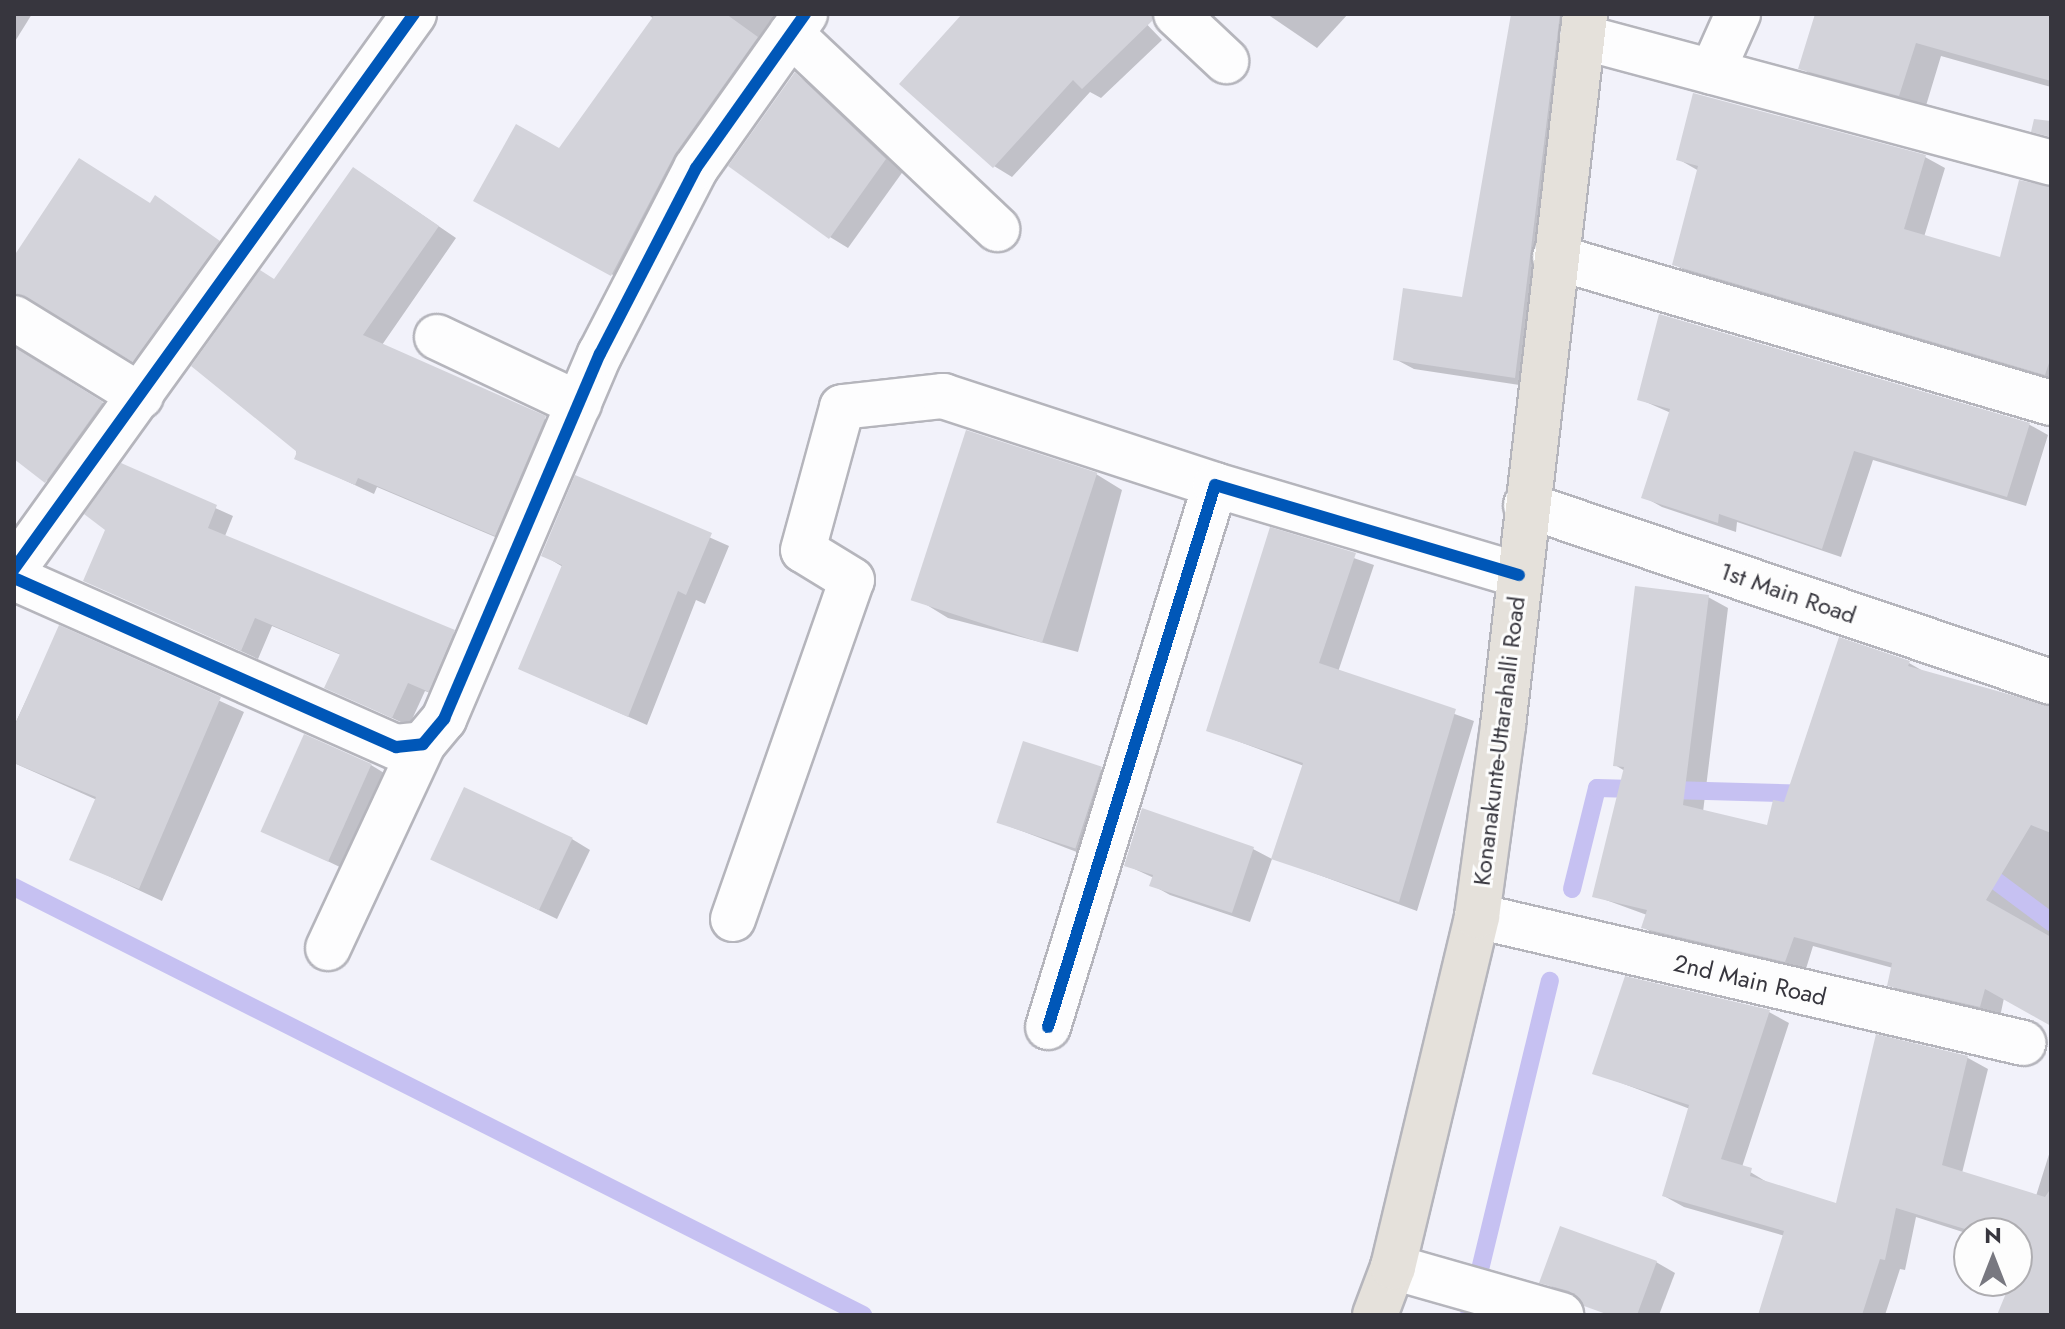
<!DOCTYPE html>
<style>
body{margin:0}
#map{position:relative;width:2065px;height:1329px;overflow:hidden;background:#f2f2fa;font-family:Jost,sans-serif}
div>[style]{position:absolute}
.shadow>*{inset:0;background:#0003}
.stream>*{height:18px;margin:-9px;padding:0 9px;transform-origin:9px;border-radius:9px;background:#c6c1f2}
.building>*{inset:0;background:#d3d3da;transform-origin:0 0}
.roads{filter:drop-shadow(2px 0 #b5b5bc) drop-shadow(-2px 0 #b5b5bc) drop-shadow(0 2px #b5b5bc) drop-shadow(0 -2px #b5b5bc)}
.minor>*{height:44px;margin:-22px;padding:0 22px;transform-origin:22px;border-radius:22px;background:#fdfdfe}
.major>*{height:44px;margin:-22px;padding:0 22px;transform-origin:22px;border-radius:22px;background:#e5e1db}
.cycleway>*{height:12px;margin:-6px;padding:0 6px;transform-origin:6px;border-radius:6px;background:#0057b8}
span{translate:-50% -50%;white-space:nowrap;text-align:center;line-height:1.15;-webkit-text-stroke:6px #fdfdfd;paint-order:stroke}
.street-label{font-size:24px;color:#37363e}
.frame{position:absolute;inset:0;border:16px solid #37363e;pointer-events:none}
.north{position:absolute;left:1953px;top:1217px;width:80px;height:80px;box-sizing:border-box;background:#fdfdfd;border:2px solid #aeadb1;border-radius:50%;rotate:0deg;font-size:22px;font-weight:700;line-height:32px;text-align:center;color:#37363e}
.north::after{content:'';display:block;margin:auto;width:28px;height:36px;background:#787880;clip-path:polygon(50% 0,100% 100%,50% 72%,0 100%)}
</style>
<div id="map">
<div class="shadow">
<div style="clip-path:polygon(14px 14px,32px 14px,14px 43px)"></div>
<div style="clip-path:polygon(647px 14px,779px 14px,630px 284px,494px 211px,560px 151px,654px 19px)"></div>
<div style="clip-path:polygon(965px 14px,1137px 14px,1162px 40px,1101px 98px,1090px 92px,1012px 177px,994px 166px)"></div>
<div style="clip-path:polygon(1267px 14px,1348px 14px,1317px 48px)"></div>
<div style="clip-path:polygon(1513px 14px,1581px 14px,1533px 387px,1414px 369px,1395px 359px,1464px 299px)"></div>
<div style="clip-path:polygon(1817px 14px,2051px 14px,2051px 87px,1941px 56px,1925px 109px,1826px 83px,1801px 68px)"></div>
<div style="clip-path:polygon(795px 75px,813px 85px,904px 170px,848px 248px,830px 237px)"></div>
<div style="clip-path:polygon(1925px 157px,1945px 168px,1924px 237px,2002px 260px,2051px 188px,2051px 381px,1694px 276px,1674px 264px,1699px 171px,1678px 159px)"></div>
<div style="clip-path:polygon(371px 180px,456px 238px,382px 345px,564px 428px,514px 545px,377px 487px,374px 494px,297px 458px,275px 281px)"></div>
<div style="clip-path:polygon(151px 205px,172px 209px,227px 248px,152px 370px,46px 306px,22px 305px,14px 313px,14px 256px)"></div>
<div style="clip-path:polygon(1661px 316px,2030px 425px,2048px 435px,2026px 506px,1873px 460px,1841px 557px,1737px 522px,1736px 532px,1662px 507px,1644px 497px,1671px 413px,1639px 399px)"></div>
<div style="clip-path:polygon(14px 346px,120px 414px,64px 492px,14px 457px)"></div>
<div style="clip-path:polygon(122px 466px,233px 516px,225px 536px,471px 641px,446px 699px,425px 691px,409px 726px,327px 687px,341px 655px,272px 626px,258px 659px,86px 580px,108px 530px)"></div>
<div style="clip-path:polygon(1096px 474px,1122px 490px,1078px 652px,948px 618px,922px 602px)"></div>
<div style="clip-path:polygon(576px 478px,729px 546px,705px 604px,696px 600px,647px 725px,520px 669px,563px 567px,543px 555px)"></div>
<div style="clip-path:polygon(1272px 530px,1374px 565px,1338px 672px,1474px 721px,1417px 911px,1273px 858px,1304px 766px,1208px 730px)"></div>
<div style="clip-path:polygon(1708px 597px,1728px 608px,1703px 812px,1768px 828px,1909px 663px,1930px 675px,2051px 707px,2051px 999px,2004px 998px,2000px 1017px,1909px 996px,1889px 985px,1893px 968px,1813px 946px,1805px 972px,1662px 939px,1643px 927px,1647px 915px,1595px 896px,1625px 771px,1615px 765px)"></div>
<div style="clip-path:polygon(60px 628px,244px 712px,162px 901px,72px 859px,97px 800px,14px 763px,14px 726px)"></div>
<div style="clip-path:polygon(371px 765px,389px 776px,346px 870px,263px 830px)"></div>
<div style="clip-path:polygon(1101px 769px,1119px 779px,1095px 859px,998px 822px)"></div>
<div style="clip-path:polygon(572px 839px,590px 850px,557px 919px,431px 858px)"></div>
<div style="clip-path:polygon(1253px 849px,1272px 859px,1250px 922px,1170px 895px,1152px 885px,1154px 878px,1126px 865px)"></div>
<div style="clip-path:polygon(1769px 1012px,1789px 1023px,1742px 1167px,1770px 1184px,1838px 1205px,1877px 1037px,1968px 1058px,1988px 1069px,1962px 1173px,2036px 1196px,2051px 1148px,2051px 1315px,2002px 1315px,2026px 1251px,2017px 1249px,2017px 1233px,1969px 1234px,1916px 1217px,1905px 1270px,1900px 1269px,1885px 1315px,1760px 1315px,1785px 1236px,1684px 1207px,1664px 1196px,1690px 1109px,1595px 1073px)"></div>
<div style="clip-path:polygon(1656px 1262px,1675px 1273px,1659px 1315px,1612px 1315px,1542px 1282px)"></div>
</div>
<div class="stream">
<div style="left:1980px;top:869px;width:89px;rotate:36.7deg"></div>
<div style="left:14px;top:887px;width:951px;rotate:26.75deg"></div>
<div style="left:1572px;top:889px;width:104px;rotate:-76.1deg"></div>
<div style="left:1597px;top:788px;width:214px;rotate:1.6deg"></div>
<div style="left:1469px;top:1315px;width:344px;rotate:-76.4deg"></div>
</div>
<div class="building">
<div style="clip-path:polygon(655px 14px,726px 14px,758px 37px,675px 154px,611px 276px,473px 201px,516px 124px,559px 148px)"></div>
<div style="clip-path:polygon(962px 14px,1152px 14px,1152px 21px,1082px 89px,1073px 80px,993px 168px,899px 84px)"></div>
<div style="clip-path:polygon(1511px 14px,1560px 14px,1515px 378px,1393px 360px,1403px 288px,1462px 297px)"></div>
<div style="clip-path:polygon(1815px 14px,2051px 14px,2051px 81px,1916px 43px,1899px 96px,1798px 69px)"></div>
<div style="clip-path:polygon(795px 72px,886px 159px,829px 239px,728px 166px)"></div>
<div style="clip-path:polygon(1693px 93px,1926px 155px,1904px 229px,2000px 257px,2019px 180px,2051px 187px,2051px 357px,2045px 375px,1672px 265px,1698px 166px,1676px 160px)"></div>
<div style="clip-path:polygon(2034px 119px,2051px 121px,2051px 137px,2031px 132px)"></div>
<div style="clip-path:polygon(79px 158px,150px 203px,155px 195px,220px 241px,133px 362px,14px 293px,14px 256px)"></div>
<div style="clip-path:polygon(353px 167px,439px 226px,363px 335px,546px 416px,495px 536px,358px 478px,355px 485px,294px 459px,297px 452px,191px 366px,260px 270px,274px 279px)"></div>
<div style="clip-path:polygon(1659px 314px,2030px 423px,2007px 497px,1854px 451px,1822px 549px,1719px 514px,1718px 523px,1641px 498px,1670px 409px,1637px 400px)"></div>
<div style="clip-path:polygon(14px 347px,103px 402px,45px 483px,14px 459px)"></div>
<div style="left:966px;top:430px;width:138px;height:179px;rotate:18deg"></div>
<div style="clip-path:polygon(121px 463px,217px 505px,208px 528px,455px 630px,429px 692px,408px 683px,392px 718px,324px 688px,340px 654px,255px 618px,241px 651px,83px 581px,105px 530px,84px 514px)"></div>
<div style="clip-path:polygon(575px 475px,712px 533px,686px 595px,678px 591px,628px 717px,518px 669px,562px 565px,541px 556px)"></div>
<div style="clip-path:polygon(1270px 527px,1356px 553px,1319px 663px,1456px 709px,1399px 902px,1271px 859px,1303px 763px,1206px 731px)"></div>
<div style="clip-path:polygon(1635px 586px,1709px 595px,1683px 805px,1767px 825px,1773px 800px,1784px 802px,1839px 637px,1910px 661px,1908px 666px,2051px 706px,2051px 833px,2031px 825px,1986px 900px,2051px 937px,2051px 1026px,1985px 989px,1980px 1007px,1887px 986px,1892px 963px,1794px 937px,1785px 962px,1641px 928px,1647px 910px,1592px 897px,1624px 767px,1613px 766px)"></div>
<div style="clip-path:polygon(59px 625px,221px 697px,139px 889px,69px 860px,96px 797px,14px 763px,14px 727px)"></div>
<div style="left:304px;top:734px;width:74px;height:107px;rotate:24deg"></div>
<div style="left:1023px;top:741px;width:83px;height:86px;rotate:18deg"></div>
<div style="left:464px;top:787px;width:120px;height:80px;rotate:25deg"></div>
<div style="clip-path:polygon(1142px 808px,1254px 847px,1232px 913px,1149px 886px,1153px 875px,1124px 866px)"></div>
<div style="clip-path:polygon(1625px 976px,1770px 1010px,1721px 1159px,1752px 1168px,1750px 1176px,1836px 1203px,1876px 1034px,1968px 1056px,1942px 1165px,2045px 1197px,2051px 1188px,2051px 1315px,1997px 1315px,2011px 1281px,2017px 1281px,2025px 1247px,2017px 1245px,2017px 1233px,1978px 1233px,1896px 1208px,1885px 1260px,1880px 1259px,1862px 1315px,1758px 1315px,1784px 1231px,1662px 1196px,1689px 1105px,1592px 1074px)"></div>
<div style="clip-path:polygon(1560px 1226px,1657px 1261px,1637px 1315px,1609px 1315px,1584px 1306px,1569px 1291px,1539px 1283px)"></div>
</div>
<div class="roads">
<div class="minor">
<div style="left:1176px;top:14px;width:69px;rotate:43.2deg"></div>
<div style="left:791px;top:34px;width:284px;rotate:43.4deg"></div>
<div style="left:1582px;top:37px;width:486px;rotate:15deg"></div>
<div style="left:1712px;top:72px;width:64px;rotate:-65.9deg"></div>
<div style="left:1555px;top:257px;width:517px;rotate:16.4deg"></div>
<div style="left:14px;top:318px;width:149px;rotate:31.6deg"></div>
<div style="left:437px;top:337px;width:157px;rotate:25.3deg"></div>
<div style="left:1526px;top:505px;width:554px;rotate:18.63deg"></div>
<div style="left:14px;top:569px;width:684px;rotate:-54.22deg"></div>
<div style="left:14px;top:578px;width:418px;rotate:23.9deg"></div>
<div style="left:396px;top:747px;width:27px;rotate:-6deg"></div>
<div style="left:423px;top:744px;width:33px;rotate:-50deg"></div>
<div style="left:444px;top:719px;width:397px;rotate:-66.9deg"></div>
<div style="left:600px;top:354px;width:209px;rotate:-62.7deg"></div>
<div style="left:696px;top:168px;width:189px;rotate:-54.7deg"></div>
<div style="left:1477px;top:916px;width:561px;rotate:13.09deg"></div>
<div style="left:733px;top:919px;width:359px;rotate:-70.7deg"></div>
<div style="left:852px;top:580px;width:57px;rotate:-148.5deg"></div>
<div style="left:803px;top:550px;width:148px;rotate:-74.7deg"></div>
<div style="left:842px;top:407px;width:102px;rotate:-6.2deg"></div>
<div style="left:943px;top:396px;width:286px;rotate:18.1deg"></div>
<div style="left:328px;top:948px;width:225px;rotate:-65deg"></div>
<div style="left:1048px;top:1027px;width:567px;rotate:-72.87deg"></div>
<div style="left:1215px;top:485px;width:317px;rotate:16.5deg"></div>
<div style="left:1393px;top:1267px;width:175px;rotate:15.9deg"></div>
</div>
<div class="major">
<div style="left:1375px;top:1315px;width:51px;rotate:-69.4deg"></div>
<div style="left:1393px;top:1267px;width:361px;rotate:-76.5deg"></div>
<div style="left:1477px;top:916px;width:192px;rotate:-82.2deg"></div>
<div style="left:1503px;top:726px;width:717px;rotate:-83.43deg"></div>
</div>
</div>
<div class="cycleway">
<div style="left:14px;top:569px;width:684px;rotate:-54.22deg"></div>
<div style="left:14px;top:578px;width:418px;rotate:23.9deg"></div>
<div style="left:396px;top:747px;width:27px;rotate:-6deg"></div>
<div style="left:423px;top:744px;width:33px;rotate:-50deg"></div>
<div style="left:444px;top:719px;width:397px;rotate:-66.9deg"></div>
<div style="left:600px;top:354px;width:209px;rotate:-62.7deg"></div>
<div style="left:696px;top:168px;width:189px;rotate:-54.7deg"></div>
<div style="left:1048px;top:1027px;width:567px;rotate:-72.87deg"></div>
<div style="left:1215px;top:485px;width:317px;rotate:16.5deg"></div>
</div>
<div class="street-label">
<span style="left:1788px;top:593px;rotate:19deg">1st Main Road</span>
<span style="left:1499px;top:741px;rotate:-83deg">Konanakunte-Uttarahalli Road</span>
<span style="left:1750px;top:980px;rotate:13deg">2nd Main Road</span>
</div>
<div class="frame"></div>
<div class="north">N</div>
</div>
